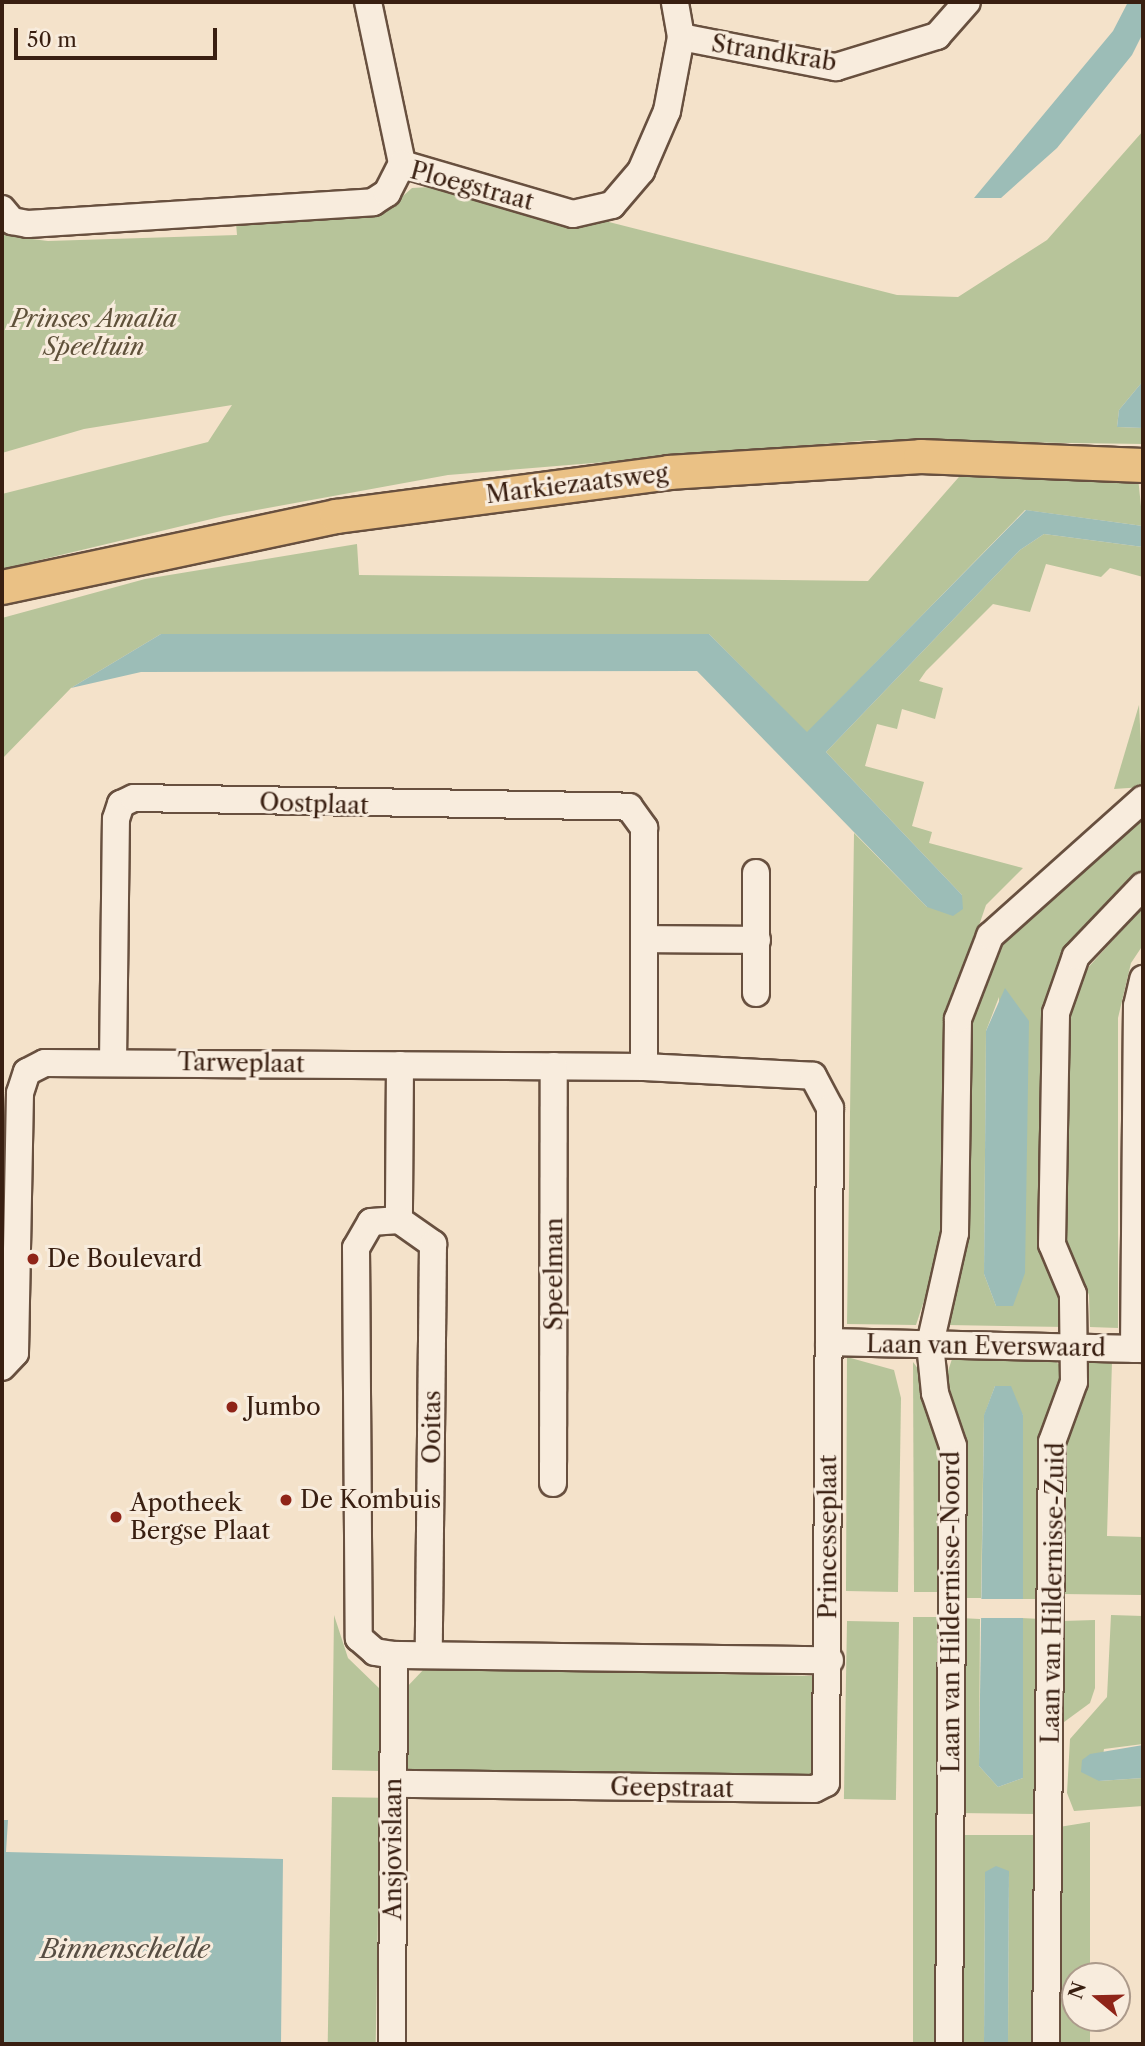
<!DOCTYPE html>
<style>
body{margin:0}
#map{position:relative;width:1145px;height:2046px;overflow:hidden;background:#f4e2ca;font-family:"Libre Caslon Text",serif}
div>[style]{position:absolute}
.green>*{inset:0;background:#b7c49a;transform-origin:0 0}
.water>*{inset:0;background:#9cbdb7}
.pier>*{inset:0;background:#f4e2ca;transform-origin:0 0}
.roads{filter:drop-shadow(2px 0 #68503f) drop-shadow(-2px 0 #68503f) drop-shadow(0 2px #68503f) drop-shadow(0 -2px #68503f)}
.minor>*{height:26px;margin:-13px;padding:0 13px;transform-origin:13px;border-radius:13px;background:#f8ecdd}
.major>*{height:33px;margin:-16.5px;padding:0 16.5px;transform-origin:16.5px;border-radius:16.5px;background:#eac185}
.dots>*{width:19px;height:19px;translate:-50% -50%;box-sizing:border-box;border:4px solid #f8ecdd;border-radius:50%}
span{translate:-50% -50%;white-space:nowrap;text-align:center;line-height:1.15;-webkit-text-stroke:6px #f8ecdd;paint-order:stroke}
.street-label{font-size:24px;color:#391f11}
.park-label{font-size:24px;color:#5f513a;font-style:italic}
.poi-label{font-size:24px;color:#391f11}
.left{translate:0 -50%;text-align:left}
.water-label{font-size:26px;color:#574e43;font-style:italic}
.frame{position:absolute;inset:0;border:4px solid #391f11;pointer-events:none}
.north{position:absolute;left:1061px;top:1962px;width:70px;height:70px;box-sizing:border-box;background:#f8ecdd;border:2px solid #ac9a8b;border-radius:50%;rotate:289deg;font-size:19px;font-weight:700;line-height:28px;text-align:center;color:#391f11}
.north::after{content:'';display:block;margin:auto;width:24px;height:32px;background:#8f2418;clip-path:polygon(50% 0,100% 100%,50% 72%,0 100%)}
.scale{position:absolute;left:14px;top:28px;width:203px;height:32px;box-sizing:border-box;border:4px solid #391f11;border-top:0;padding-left:9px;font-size:21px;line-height:24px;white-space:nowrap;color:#391f11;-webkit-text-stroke:5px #f8ecdd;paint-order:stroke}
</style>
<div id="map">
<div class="green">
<div style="clip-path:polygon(1143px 131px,1143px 381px,1119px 410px,1117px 427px,1143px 428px,1143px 444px,872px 440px,448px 475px,224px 516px,2px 569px,2px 494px,208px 442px,232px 405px,84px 429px,2px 453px,2px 224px,16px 237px,48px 241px,237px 235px,236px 223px,303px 220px,394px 204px,412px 188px,430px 187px,560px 222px,605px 221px,897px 295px,958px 297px,1047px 240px)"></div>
<div style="clip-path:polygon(965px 470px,1138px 477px,1143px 526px,1025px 510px,807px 733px,709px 634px,161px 634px,71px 688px,2px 759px,2px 618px,145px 579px,357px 544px,359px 575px,868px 581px)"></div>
<div style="clip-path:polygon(1044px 534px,1143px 547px,1143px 577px,1110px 568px,1101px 577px,1046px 564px,1030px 612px,993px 604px,926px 671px,919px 681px,943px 688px,935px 719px,902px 709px,897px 729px,877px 724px,865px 766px,924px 782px,912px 826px,932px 832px,929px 843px,1023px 868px,986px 905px,947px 1019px,941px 1249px,916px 1325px,847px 1324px,854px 833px,927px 907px,962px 895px,826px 752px,1020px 550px)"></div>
<div style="clip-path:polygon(1139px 705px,1143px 787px,1114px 789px)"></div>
<div style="clip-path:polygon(evenodd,1143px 810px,1143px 874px,1065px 960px,1061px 1287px,1067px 1327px,947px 1325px,965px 1022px,995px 945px,1143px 810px,999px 997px,996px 1306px,984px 1274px,986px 1031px,999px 997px)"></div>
<div style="clip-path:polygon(1143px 907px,1143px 945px,1131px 963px,1118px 1018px,1118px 1328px,1090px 1327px,1089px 1295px,1065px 1237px,1069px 1015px,1084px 972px)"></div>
<div style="clip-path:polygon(847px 1357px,894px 1370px,901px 1398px,898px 1592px,846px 1591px)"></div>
<div style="clip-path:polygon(952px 1359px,1054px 1360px,1064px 1369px,1041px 1599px,1022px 1599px,1023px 1415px,995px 1386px,984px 1416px,981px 1598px,962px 1598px,961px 1447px,947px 1374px)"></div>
<div style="clip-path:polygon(1090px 1360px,1112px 1361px,1107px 1536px,1143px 1537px,1143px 1595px,1061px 1594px,1062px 1448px)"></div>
<div style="clip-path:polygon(913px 1362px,928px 1382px,939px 1454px,938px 1592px,914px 1592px)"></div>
<div style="clip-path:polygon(334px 1615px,348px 1658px,380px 1689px,381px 1771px,332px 1770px)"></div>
<div style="clip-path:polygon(1111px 1615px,1143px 1616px,1143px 1744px,1104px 1749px,1099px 1781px,1143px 1778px,1143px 1806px,1074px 1811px,1067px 1793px,1070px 1739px,1107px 1697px)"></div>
<div style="left:938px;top:1617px;width:427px;height:25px;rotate:90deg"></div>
<div style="clip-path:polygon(960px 1618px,980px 1619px,979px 1766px,998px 1787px,1023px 1778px,1021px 1618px,1041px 1619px,1036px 1814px,958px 1813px)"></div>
<div style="clip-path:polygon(1095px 1620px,1095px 1688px,1090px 1703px,1060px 1725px,1062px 1621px)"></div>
<div style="left:899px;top:1622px;width:178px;height:52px;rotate:91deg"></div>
<div style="clip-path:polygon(425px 1668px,815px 1676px,815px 1778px,405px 1774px,405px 1689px)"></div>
<div style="left:332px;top:1797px;width:48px;height:247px;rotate:1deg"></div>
<div style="clip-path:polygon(1090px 1822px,1090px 1976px,1075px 1976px,1075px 2018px,1090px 2018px,1090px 2044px,1058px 2044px,1059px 1827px)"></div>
<div style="clip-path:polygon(958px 1835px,1036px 1835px,1035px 2044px,1008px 2044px,1009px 1872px,985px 1872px,984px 2044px,956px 2044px)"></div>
</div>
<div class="water">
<div style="clip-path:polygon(1128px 2px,1143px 2px,1143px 33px,1132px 55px,1057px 148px,1001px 198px,974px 198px,1113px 31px)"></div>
<div style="clip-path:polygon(1143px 381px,1143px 428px,1117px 427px,1119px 410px)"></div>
<div style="clip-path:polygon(1026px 510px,1143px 526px,1143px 547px,1044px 534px,1020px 550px,826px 752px,962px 895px,963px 909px,953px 916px,927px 907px,697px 671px,141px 672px,71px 688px,161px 634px,709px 634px,807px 732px)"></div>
<div style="clip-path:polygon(1005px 988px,1029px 1021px,1025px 1273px,1013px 1306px,996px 1306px,984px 1274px,986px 1031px)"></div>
<div style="clip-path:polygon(995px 1386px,1011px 1386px,1023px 1415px,1023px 1778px,998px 1787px,979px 1766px,984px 1415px)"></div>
<div style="clip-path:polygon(1143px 1745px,1143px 1778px,1099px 1781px,1081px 1772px,1082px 1760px,1090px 1754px)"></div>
<div style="clip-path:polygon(2px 1820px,8px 1820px,6px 1852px,283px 1859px,281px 2044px,2px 2044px)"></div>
<div style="clip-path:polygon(996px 1866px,1009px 1871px,1008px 2044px,984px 2044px,985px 1872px)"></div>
</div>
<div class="pier">
<div style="left:978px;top:1599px;width:47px;height:19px"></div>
</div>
<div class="roads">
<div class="minor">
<div style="left:368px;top:2px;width:166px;rotate:78.1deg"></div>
<div style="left:681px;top:37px;width:158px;rotate:11deg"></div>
<div style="left:836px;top:67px;width:106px;rotate:-17.1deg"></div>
<div style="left:937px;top:36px;width:45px;rotate:-48.6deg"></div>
<div style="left:402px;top:164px;width:178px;rotate:16.3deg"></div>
<div style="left:573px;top:214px;width:40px;rotate:-13deg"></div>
<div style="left:612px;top:205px;width:45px;rotate:-49.5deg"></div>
<div style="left:641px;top:171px;width:65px;rotate:-66.6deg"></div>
<div style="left:667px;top:111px;width:75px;rotate:-79.3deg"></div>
<div style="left:681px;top:37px;width:36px;rotate:-100deg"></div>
<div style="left:2px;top:209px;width:16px;rotate:50deg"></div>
<div style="left:12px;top:221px;width:16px;rotate:11deg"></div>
<div style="left:28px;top:224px;width:346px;rotate:-3.6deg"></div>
<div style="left:373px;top:202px;width:17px;rotate:-33deg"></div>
<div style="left:387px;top:193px;width:33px;rotate:-63deg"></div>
<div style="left:645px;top:939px;width:112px;rotate:0.5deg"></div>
<div style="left:756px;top:993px;width:120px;rotate:-90deg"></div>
<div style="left:113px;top:1062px;width:243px;rotate:-89.3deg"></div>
<div style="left:116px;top:819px;width:16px;rotate:-72deg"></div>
<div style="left:121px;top:804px;width:14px;rotate:-25deg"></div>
<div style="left:134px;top:798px;width:495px;rotate:1deg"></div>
<div style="left:629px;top:807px;width:26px;rotate:54deg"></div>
<div style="left:644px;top:828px;width:239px;rotate:90deg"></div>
<div style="left:400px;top:1065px;width:155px;rotate:90.4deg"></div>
<div style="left:399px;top:1220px;width:42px;rotate:35.2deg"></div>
<div style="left:433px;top:1244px;width:410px;rotate:90.6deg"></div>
<div style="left:399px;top:1220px;width:28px;rotate:176deg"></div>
<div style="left:371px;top:1222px;width:30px;rotate:120deg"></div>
<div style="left:356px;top:1248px;width:390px;rotate:89.6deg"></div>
<div style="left:359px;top:1638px;width:21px;rotate:41deg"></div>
<div style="left:375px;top:1652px;width:19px;rotate:9deg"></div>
<div style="left:394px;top:1655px;width:436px;rotate:0.7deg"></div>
<div style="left:829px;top:1342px;width:314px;rotate:1.3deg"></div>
<div style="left:1134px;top:1349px;width:343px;rotate:-89.5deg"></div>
<div style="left:1137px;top:1006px;width:28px;rotate:-77deg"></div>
<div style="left:2px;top:1367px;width:19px;rotate:-47deg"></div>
<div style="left:15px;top:1353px;width:260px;rotate:-88.9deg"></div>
<div style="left:20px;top:1093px;width:22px;rotate:-72deg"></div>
<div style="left:27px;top:1072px;width:20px;rotate:-27deg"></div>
<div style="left:45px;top:1063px;width:599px;rotate:0.38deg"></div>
<div style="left:644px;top:1067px;width:169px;rotate:3deg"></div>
<div style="left:813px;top:1076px;width:36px;rotate:62deg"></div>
<div style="left:830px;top:1108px;width:675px;rotate:90.34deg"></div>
<div style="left:826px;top:1783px;width:13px;rotate:153deg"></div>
<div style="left:814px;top:1789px;width:420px;rotate:-179.3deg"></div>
<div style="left:553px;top:1483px;width:417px;rotate:-89.9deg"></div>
<div style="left:392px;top:2044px;width:389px;rotate:-89.7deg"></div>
<div style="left:949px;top:2044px;width:598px;rotate:-89.62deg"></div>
<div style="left:953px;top:1446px;width:56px;rotate:-108.8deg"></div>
<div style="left:935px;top:1393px;width:49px;rotate:-95.8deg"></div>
<div style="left:930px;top:1344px;width:114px;rotate:-77.3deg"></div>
<div style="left:955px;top:1233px;width:214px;rotate:-89.2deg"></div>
<div style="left:958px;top:1019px;width:89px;rotate:-68.9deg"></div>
<div style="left:990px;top:936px;width:205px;rotate:-41.8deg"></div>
<div style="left:1046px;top:2044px;width:602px;rotate:-89.43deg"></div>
<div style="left:1052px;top:1442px;width:64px;rotate:-69.9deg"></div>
<div style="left:1074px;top:1382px;width:88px;rotate:-90.7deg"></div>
<div style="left:1073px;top:1294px;width:54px;rotate:-112.8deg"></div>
<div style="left:1052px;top:1244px;width:231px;rotate:-89deg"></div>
<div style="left:1056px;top:1013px;width:60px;rotate:-70.7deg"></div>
<div style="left:1076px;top:956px;width:97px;rotate:-46.3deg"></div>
</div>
<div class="major">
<div style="left:2px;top:587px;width:341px;rotate:-12deg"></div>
<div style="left:336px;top:516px;width:335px;rotate:-7.5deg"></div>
<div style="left:668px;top:472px;width:253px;rotate:-3.6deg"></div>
<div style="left:920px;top:456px;width:223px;rotate:2.3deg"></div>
</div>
</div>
<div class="dots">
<div style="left:33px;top:1259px;background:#8f2418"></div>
<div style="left:232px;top:1407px;background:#8f2418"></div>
<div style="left:286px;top:1500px;background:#8f2418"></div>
<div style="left:116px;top:1517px;background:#8f2418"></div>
</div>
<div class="street-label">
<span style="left:774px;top:53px;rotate:9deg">Strandkrab</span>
<span style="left:472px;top:186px;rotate:15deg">Ploegstraat</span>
<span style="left:577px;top:484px;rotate:-7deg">Markiezaatsweg</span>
<span style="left:314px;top:804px;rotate:2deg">Oostplaat</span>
<span style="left:241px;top:1063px;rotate:1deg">Tarweplaat</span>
<span style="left:554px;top:1274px;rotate:-90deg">Speelman</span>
<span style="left:986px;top:1346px;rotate:1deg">Laan van Everswaard</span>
<span style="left:432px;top:1427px;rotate:-90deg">Ooitas</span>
<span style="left:828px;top:1537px;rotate:-90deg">Princesseplaat</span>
<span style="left:1053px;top:1593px;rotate:-89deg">Laan van Hildernisse-Zuid</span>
<span style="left:951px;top:1612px;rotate:-90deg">Laan van Hildernisse-Noord</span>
<span style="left:672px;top:1788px;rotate:1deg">Geepstraat</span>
<span style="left:393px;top:1849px;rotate:-90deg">Ansjovislaan</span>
</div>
<div class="park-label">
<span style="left:94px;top:333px">Prinses Amalia<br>Speeltuin</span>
</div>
<div class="poi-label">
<span class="left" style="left:47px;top:1259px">De Boulevard</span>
<span class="left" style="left:246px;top:1407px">Jumbo</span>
<span class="left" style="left:300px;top:1500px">De Kombuis</span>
<span class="left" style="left:130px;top:1517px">Apotheek<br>Bergse Plaat</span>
</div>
<div class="water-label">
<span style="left:125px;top:1950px">Binnenschelde</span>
</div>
<div class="frame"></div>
<div class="north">N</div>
<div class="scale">50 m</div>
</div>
